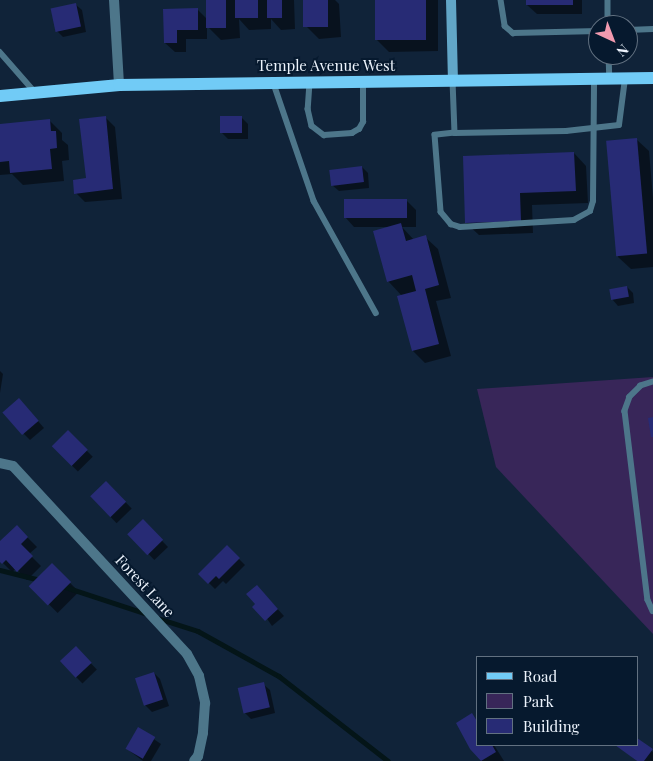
<!DOCTYPE html>
<style>
body{margin:0}
#map{position:relative;width:653px;height:761px;overflow:hidden;background:#102339;font-family:"Playfair Display",serif}
div>[style]{position:absolute}
[style*='--x']{left:calc(var(--x)*1px);top:calc(var(--y)*1px);width:calc(var(--w)*1px);rotate:calc(var(--a)*1deg)}
.green>*{inset:0;background:#382659}
.shadow>*{inset:0;background:#0007;transform-origin:0 0}
.stream>*{height:4.5px;margin:-2.25px;padding:0 2.25px;transform-origin:2.25px;border-radius:2.25px;background:#041518}
.building>*{inset:0;background:#272b75;transform-origin:0 0}
.lane>*{height:5.5px;margin:-2.75px;padding:0 2.75px;transform-origin:2.75px;border-radius:2.75px;background:#4d768a}
.street>*{height:10px;margin:-5px;padding:0 5px;transform-origin:5px;border-radius:5px;background:#4d768a}
.secondary>*{height:10px;margin:-5px;padding:0 5px;transform-origin:5px;border-radius:5px;background:#62a6c7}
.primary>*{height:12px;margin:-6px;padding:0 6px;transform-origin:6px;border-radius:6px;background:#71cbf6}
span{translate:-50% -50%;white-space:nowrap;text-align:center;line-height:1.15;-webkit-text-stroke:4px #06192e;paint-order:stroke}
.street-label{font-size:15px;color:#edf4fd}
.legend{position:absolute;left:476px;top:656px;width:162px;height:90px;box-sizing:border-box;background:#06192e;border:1px solid #627181;margin:0;padding:6px 9px;list-style:none;font-size:15px;color:#edf4fd}
.legend li{display:flex;align-items:center;gap:10px;height:25px}
.legend b{width:25px;border:1px solid #627181}
.north{position:absolute;left:588px;top:15px;width:50px;height:50px;box-sizing:border-box;background:#06192e;border:1px solid #627181;border-radius:50%;rotate:137deg;font-size:14px;font-weight:700;line-height:20px;text-align:center;color:#edf4fd}
.north::after{content:'';display:block;margin:auto;width:18px;height:22px;background:#f29aaf;clip-path:polygon(50% 0,100% 100%,50% 72%,0 100%)}
</style>
<div id="map">
<div class="green">
<i style="clip-path:polygon(653px 377px,653px 634px,496px 467px,477px 389px)"></i>
</div>
<div class="shadow">
<i style="clip-path:polygon(207px 0,294px 0,295px 29px,281px 30px,271px 19px,271px 29px,249px 30px,239px 19px,240px 38px,221px 40px,207px 26px,207px 39px,186px 39px,186px 52px,175px 52px,165px 43px,165px 10px,198px 10px,208px 20px)"></i>
<i style="clip-path:polygon(305px 0,335px 0,339px 4px,341px 37px,319px 39px,306px 26px)"></i>
<i style="clip-path:polygon(376px 0,438px 0,438px 51px,389px 52px,377px 40px)"></i>
<i style="clip-path:polygon(527px 0,582px 0,582px 14px,537px 14px,527px 5px)"></i>
<i style="clip-path:polygon(75px 4px,82px 10px,86px 32px,63px 37px,57px 31px)"></i>
<i style="clip-path:polygon(105px 117px,115px 127px,122px 199px,85px 202px,76px 193px,87px 180px)"></i>
<i style="clip-path:polygon(242px 118px,248px 124px,248px 139px,228px 139px,222px 133px)"></i>
<i style="clip-path:polygon(49px 120px,62px 133px,62px 140px,68px 145px,69px 160px,62px 161px,64px 181px,23px 185px,12px 174px,0 175px,0 125px)"></i>
<i style="clip-path:polygon(636px 139px,649px 151px,653px 198px,653px 267px,631px 269px,618px 257px)"></i>
<i style="clip-path:polygon(574px 153px,586px 166px,588px 203px,532px 205px,533px 233px,479px 235px,466px 223px)"></i>
<i style="clip-path:polygon(362px 167px,368px 173px,369px 188px,339px 191px,332px 185px)"></i>
<i style="clip-path:polygon(406px 200px,416px 210px,416px 227px,402px 227px,414px 240px,425px 237px,438px 249px,451px 298px,436px 301px,451px 356px,425px 363px,413px 351px,402px 296px,388px 281px,389px 227px,354px 227px,345px 217px)"></i>
<i style="clip-path:polygon(627px 287px,633px 293px,634px 303px,618px 306px,612px 299px)"></i>
<i style="clip-path:polygon(0 371px,3px 374px,0 393px)"></i>
<i style="clip-path:polygon(25px 406px,44px 428px,30px 440px,24px 434px)"></i>
<i style="left:68px;top:432px;width:35px;height:21px;rotate:45deg"></i>
<i style="left:106px;top:482px;width:37px;height:21px;rotate:46deg"></i>
<i style="left:143px;top:521px;width:36px;height:19px;rotate:46deg"></i>
<i style="clip-path:polygon(17px 527px,37px 547px,29px 554px,41px 566px,27px 580px,16px 569px,12px 572px,0 560px,0 543px)"></i>
<i style="clip-path:polygon(227px 547px,245px 565px,226px 584px,223px 581px,215px 589px,200px 574px)"></i>
<i style="left:52px;top:565px;width:38px;height:30px;rotate:45deg"></i>
<i style="clip-path:polygon(263px 593px,284px 616px,272px 626px,257px 604px)"></i>
<i style="left:76px;top:648px;width:30px;height:20px;rotate:46deg"></i>
<i style="clip-path:polygon(154px 673px,160px 679px,169px 706px,152px 712px,145px 705px)"></i>
<i style="clip-path:polygon(263px 684px,270px 690px,275px 713px,251px 719px,245px 713px,239px 690px)"></i>
<i style="clip-path:polygon(471px 715px,477px 720px,477px 745px,494px 745px,504px 761px,481px 761px,457px 723px)"></i>
<i style="clip-path:polygon(139px 729px,161px 744px,151px 761px,143px 761px,127px 749px)"></i>
<i style="clip-path:polygon(637px 739px,653px 752px,653px 761px,637px 761px,617px 745px,637px 745px)"></i>
</div>
<div class="stream">
<i style="--x:0;--y:570;--w:41;--a:14"></i>
<i style="--x:62;--y:586;--w:89;--a:18.2"></i>
<i style="--x:157;--y:618;--w:43;--a:17.6"></i>
<i style="--x:198;--y:631;--w:93;--a:29.1"></i>
<i style="--x:279;--y:676;--w:138;--a:37.9"></i>
</div>
<div class="building">
<i style="left:206px;top:0;width:20px;height:28px"></i>
<i style="left:235px;top:0;width:23px;height:18px"></i>
<i style="left:267px;top:0;width:15px;height:18px"></i>
<i style="left:303px;top:0;width:25px;height:27px"></i>
<i style="left:375px;top:0;width:51px;height:40px"></i>
<i style="left:526px;top:0;width:47px;height:5px"></i>
<i style="left:76px;top:3px;width:24px;height:26px;rotate:78deg"></i>
<i style="clip-path:polygon(198px 8px,198px 30px,177px 30px,177px 43px,164px 43px,163px 9px)"></i>
<i style="clip-path:polygon(106px 116px,113px 189px,74px 194px,73px 180px,86px 178px,79px 119px)"></i>
<i style="left:242px;top:116px;width:17px;height:22px;rotate:90deg"></i>
<i style="clip-path:polygon(50px 119px,51px 131px,56px 131px,57px 148px,50px 149px,52px 169px,10px 173px,9px 161px,0 162px,0 124px)"></i>
<i style="left:637px;top:138px;width:116px;height:31px;rotate:85deg"></i>
<i style="clip-path:polygon(574px 152px,576px 191px,520px 193px,521px 221px,465px 223px,463px 156px)"></i>
<i style="left:362px;top:166px;width:16px;height:33px;rotate:83deg"></i>
<i style="left:344px;top:199px;width:63px;height:19px"></i>
<i style="clip-path:polygon(401px 223px,406px 241px,426px 235px,439px 285px,425px 289px,439px 344px,412px 351px,397px 296px,416px 291px,412px 275px,387px 282px,373px 231px)"></i>
<i style="left:627px;top:286px;width:11px;height:18px;rotate:80deg"></i>
<i style="left:19px;top:398px;width:30px;height:22px;rotate:49deg"></i>
<i style="clip-path:polygon(653px 417px,653px 437px,651px 437px,648px 418px)"></i>
<i style="left:68px;top:430px;width:28px;height:23px;rotate:45deg"></i>
<i style="left:106px;top:481px;width:29px;height:22px;rotate:46deg"></i>
<i style="left:143px;top:519px;width:29px;height:22px;rotate:46deg"></i>
<i style="clip-path:polygon(17px 525px,28px 537px,21px 544px,33px 556px,17px 572px,6px 560px,2px 564px,0 562px,0 541px)"></i>
<i style="clip-path:polygon(227px 545px,240px 558px,219px 579px,216px 576px,208px 584px,198px 574px)"></i>
<i style="left:52px;top:563px;width:27px;height:33px;rotate:45deg"></i>
<i style="clip-path:polygon(257px 585px,278px 609px,265px 621px,252px 607px,255px 604px,246px 594px)"></i>
<i style="left:76px;top:646px;width:23px;height:22px;rotate:47deg"></i>
<i style="left:154px;top:672px;width:29px;height:20px;rotate:72deg"></i>
<i style="left:264px;top:682px;width:26px;height:27px;rotate:77deg"></i>
<i style="clip-path:polygon(472px 713px,477px 721px,477px 745px,492px 745px,496px 752px,481px 761px,470px 749px,456px 723px)"></i>
<i style="left:138px;top:727px;width:20px;height:25px;rotate:30deg"></i>
<i style="clip-path:polygon(637px 738px,653px 749px,644px 761px,637px 761px,615px 745px,637px 745px)"></i>
</div>
<div class="lane">
<i style="--x:501;--y:0;--w:26;--a:81"></i>
<i style="--x:505;--y:26;--w:11;--a:41"></i>
<i style="--x:513;--y:33;--w:85;--a:-1.3"></i>
<i style="--x:608;--y:0;--w:25;--a:90"></i>
<i style="--x:628;--y:30;--w:25;--a:-2"></i>
<i style="--x:0;--y:52;--w:53;--a:48.8"></i>
<i style="--x:609;--y:55;--w:24;--a:88"></i>
<i style="--x:453;--y:81;--w:52;--a:87.8"></i>
<i style="--x:455;--y:133;--w:20;--a:174"></i>
<i style="--x:435;--y:135;--w:77;--a:85.5"></i>
<i style="--x:441;--y:212;--w:16;--a:50"></i>
<i style="--x:451;--y:224;--w:9;--a:18"></i>
<i style="--x:460;--y:227;--w:114;--a:-3.5"></i>
<i style="--x:574;--y:220;--w:18;--a:-29"></i>
<i style="--x:590;--y:211;--w:10;--a:-73"></i>
<i style="--x:593;--y:201;--w:122;--a:-89.5"></i>
<i style="--x:310;--y:83;--w:26;--a:94"></i>
<i style="--x:308;--y:109;--w:17;--a:77"></i>
<i style="--x:312;--y:126;--w:15;--a:37"></i>
<i style="--x:324;--y:135;--w:28;--a:-4"></i>
<i style="--x:352;--y:133;--w:8;--a:-30"></i>
<i style="--x:359;--y:129;--w:8;--a:-60"></i>
<i style="--x:363;--y:122;--w:40;--a:-90"></i>
<i style="--x:274;--y:84;--w:124;--a:71.1"></i>
<i style="--x:314;--y:201;--w:128;--a:61"></i>
<i style="--x:455;--y:133;--w:111;--a:-1"></i>
<i style="--x:566;--y:131;--w:53;--a:-6.5"></i>
<i style="--x:619;--y:125;--w:46;--a:-82.6"></i>
<i style="--x:653;--y:382;--w:13;--a:162"></i>
<i style="--x:641;--y:386;--w:16;--a:135"></i>
<i style="--x:630;--y:397;--w:15;--a:110"></i>
<i style="--x:625;--y:411;--w:190;--a:83.1"></i>
<i style="--x:648;--y:600;--w:12;--a:66"></i>
</div>
<div class="street">
<i style="--x:114;--y:0;--w:85;--a:86.6"></i>
<i style="--x:0;--y:463;--w:13;--a:13"></i>
<i style="--x:13;--y:466;--w:256;--a:47.2"></i>
<i style="--x:187;--y:654;--w:25;--a:61"></i>
<i style="--x:199;--y:676;--w:28;--a:77"></i>
<i style="--x:205;--y:703;--w:30;--a:94"></i>
<i style="--x:203;--y:733;--w:24;--a:102"></i>
<i style="--x:198;--y:756;--w:6;--a:129"></i>
</div>
<div class="secondary">
<i style="--x:451;--y:0;--w:81;--a:88.6"></i>
</div>
<div class="primary">
<i style="--x:0;--y:96;--w:120;--a:-5.3"></i>
<i style="--x:119;--y:85;--w:534;--a:-0.75"></i>
</div>
<div class="street-label">
<span style="left:326px;top:66px">Temple Avenue West</span>
<span style="left:145px;top:586px;rotate:47deg">Forest Lane</span>
</div>
<ul class="legend">
<li><b style="height:6px;background:#71cbf6"></b>Road</li>
<li><b style="height:14px;background:#382659"></b>Park</li>
<li><b style="height:14px;background:#272b75"></b>Building</li>
</ul>
<div class="north">N</div>
</div>
